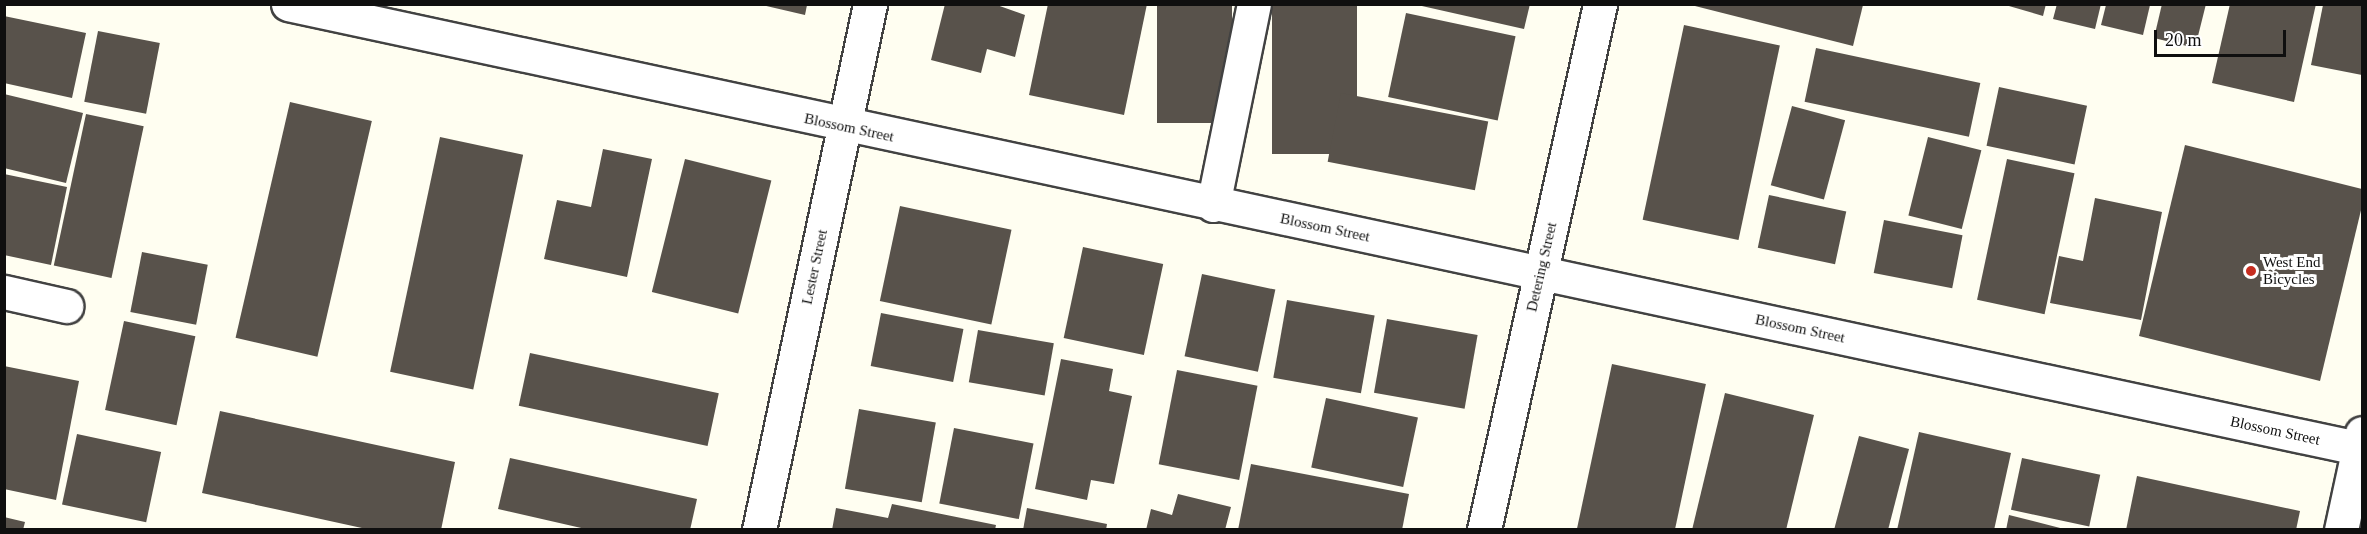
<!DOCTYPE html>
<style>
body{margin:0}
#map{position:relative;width:2367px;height:534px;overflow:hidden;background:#fffef1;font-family:"Times New Roman",serif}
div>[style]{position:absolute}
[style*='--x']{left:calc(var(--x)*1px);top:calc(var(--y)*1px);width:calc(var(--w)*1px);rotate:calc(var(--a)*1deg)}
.building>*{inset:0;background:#58524b;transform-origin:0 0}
.roads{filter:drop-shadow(2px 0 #424242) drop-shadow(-2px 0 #424242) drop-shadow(0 2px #424242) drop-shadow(0 -2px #424242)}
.minor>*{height:33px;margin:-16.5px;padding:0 16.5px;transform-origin:16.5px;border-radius:16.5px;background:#fff}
.dots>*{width:16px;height:16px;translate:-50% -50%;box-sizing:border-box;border:3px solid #fff;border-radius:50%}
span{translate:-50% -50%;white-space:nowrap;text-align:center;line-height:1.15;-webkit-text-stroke:6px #fff;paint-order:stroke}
.street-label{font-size:15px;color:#0f0f0f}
.poi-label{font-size:15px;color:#0f0f0f}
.left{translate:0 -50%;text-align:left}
.frame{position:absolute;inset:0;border:6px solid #0f0f0f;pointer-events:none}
.scale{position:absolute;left:2154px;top:30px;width:132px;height:27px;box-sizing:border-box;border:3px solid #0f0f0f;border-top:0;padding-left:8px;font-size:18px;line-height:21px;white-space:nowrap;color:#0f0f0f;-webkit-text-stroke:4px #fff;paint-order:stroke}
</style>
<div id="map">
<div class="building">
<i style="clip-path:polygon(945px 4px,994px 4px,1025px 15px,1015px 57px,987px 49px,981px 73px,931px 60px)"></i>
<i style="clip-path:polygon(1048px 4px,1147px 4px,1124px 115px,1029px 95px)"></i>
<i style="left:1157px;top:4px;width:75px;height:119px"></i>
<i style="left:1272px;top:4px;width:85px;height:150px"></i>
<i style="clip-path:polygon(1413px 4px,1530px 4px,1524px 29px)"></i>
<i style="clip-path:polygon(2002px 4px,2046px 4px,2043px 16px)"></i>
<i style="clip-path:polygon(2057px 4px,2101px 4px,2095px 29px,2053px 19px)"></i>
<i style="clip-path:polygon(2162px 4px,2206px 4px,2195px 48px,2154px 38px)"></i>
<i style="clip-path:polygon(2230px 4px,2316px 4px,2294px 102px,2212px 83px)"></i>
<i style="clip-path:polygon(762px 5px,807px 5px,805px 15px)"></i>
<i style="clip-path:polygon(1691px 5px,1863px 5px,1853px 46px)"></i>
<i style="clip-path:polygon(2106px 5px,2150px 5px,2143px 35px,2101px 25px)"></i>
<i style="clip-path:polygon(2323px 5px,2362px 5px,2362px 75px,2311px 65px)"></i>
<i style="left:1406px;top:13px;width:112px;height:86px;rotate:12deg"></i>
<i style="clip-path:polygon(4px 16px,86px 33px,72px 98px,4px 83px)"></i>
<i style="left:1684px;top:25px;width:98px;height:199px;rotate:12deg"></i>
<i style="left:98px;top:31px;width:63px;height:72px;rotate:11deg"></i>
<i style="left:1816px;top:48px;width:168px;height:55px;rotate:12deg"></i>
<i style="left:1999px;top:87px;width:90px;height:60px;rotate:12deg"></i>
<i style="left:1341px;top:93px;width:150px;height:70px;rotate:11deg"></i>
<i style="clip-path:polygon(4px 94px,83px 113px,66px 183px,4px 168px)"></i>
<i style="left:290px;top:102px;width:84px;height:242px;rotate:13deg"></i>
<i style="left:1792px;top:106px;width:55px;height:82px;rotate:15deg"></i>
<i style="left:86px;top:114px;width:59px;height:155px;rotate:12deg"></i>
<i style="left:440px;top:137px;width:85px;height:240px;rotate:12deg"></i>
<i style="left:1928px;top:137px;width:55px;height:81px;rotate:14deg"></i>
<i style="clip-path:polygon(2185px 145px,2362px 189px,2362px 206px,2320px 381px,2139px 336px)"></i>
<i style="clip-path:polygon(603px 149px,652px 159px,627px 277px,544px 259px,557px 200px,591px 207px)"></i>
<i style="left:685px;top:159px;width:89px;height:137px;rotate:14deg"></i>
<i style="left:2007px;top:159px;width:69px;height:144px;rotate:12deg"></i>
<i style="clip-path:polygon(4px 174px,67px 187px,51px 265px,4px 255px)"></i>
<i style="left:1769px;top:195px;width:79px;height:54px;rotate:12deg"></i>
<i style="clip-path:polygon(2095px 198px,2162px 212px,2141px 320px,2050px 303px,2059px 256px,2083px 261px)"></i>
<i style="left:900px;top:206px;width:114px;height:97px;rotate:12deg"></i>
<i style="left:1884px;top:220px;width:80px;height:54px;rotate:11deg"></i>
<i style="left:1083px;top:247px;width:82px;height:93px;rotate:12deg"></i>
<i style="left:142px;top:252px;width:67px;height:61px;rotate:11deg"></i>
<i style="left:1202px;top:274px;width:75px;height:84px;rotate:12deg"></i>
<i style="left:1287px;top:300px;width:89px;height:79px;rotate:10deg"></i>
<i style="left:881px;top:313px;width:84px;height:54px;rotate:11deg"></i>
<i style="left:1387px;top:319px;width:92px;height:75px;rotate:10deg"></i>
<i style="left:124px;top:321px;width:73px;height:91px;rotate:12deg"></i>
<i style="left:978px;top:330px;width:77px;height:53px;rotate:10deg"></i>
<i style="left:530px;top:353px;width:193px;height:54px;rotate:12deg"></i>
<i style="clip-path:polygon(1061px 359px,1113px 369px,1109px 391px,1132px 396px,1114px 484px,1091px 480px,1087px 500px,1035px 489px)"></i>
<i style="left:1612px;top:364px;width:96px;height:170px;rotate:12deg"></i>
<i style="clip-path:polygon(4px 366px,79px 381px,56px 500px,4px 489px)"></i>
<i style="left:1177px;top:370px;width:82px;height:96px;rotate:11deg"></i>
<i style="clip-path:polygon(1725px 393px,1814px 415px,1786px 530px,1692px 530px)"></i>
<i style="left:1326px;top:398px;width:94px;height:71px;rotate:12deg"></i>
<i style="left:859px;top:409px;width:78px;height:81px;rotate:10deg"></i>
<i style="clip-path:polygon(220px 411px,455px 462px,441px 530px,371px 530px,202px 493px)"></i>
<i style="left:954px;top:428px;width:81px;height:77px;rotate:11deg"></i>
<i style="clip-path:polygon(1919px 432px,2011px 453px,1994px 530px,1897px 530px)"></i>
<i style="left:77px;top:434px;width:86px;height:72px;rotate:12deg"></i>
<i style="clip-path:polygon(1859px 436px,1909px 449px,1888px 530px,1834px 530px)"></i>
<i style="clip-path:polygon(510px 458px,697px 499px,690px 530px,590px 530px,498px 509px)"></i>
<i style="left:2022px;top:458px;width:80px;height:53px;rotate:12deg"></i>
<i style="clip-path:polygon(1251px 464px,1409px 494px,1402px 530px,1238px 530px)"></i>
<i style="clip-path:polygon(2137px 476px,2300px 511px,2296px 530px,2126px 530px)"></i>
<i style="clip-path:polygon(1178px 494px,1231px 507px,1225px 530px,1146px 530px,1151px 509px,1172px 515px)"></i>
<i style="clip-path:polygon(892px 504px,996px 525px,995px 530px,832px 530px,836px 508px,888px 518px)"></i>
<i style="clip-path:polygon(1027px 508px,1107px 524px,1106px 530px,1023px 530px)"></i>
<i style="clip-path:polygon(2009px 515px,2064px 529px,2064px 530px,2006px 530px)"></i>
<i style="clip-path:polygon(4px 517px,25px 522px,23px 530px,4px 530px)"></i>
</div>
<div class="roads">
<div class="minor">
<i style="--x:288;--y:4;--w:2121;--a:12.11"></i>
<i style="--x:1213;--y:205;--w:205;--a:-78.5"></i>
<i style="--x:4;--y:292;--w:64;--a:12.7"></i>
<i style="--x:759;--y:530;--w:538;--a:-78.08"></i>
<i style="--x:1484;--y:530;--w:539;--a:-77.56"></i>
<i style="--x:2341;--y:530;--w:99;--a:-77.8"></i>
</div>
</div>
<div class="dots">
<i style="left:2251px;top:271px;background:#c62d20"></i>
</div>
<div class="street-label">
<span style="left:849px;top:128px;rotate:12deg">Blossom Street</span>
<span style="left:1325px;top:228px;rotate:12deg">Blossom Street</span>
<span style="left:815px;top:267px;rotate:-78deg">Lester Street</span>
<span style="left:1542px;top:267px;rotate:-77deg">Detering Street</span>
<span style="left:1800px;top:329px;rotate:12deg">Blossom Street</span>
<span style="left:2275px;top:431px;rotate:12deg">Blossom Street</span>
</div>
<div class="poi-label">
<span class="left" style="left:2263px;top:271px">West End<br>Bicycles</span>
</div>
<div class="frame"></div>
<div class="scale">20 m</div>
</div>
